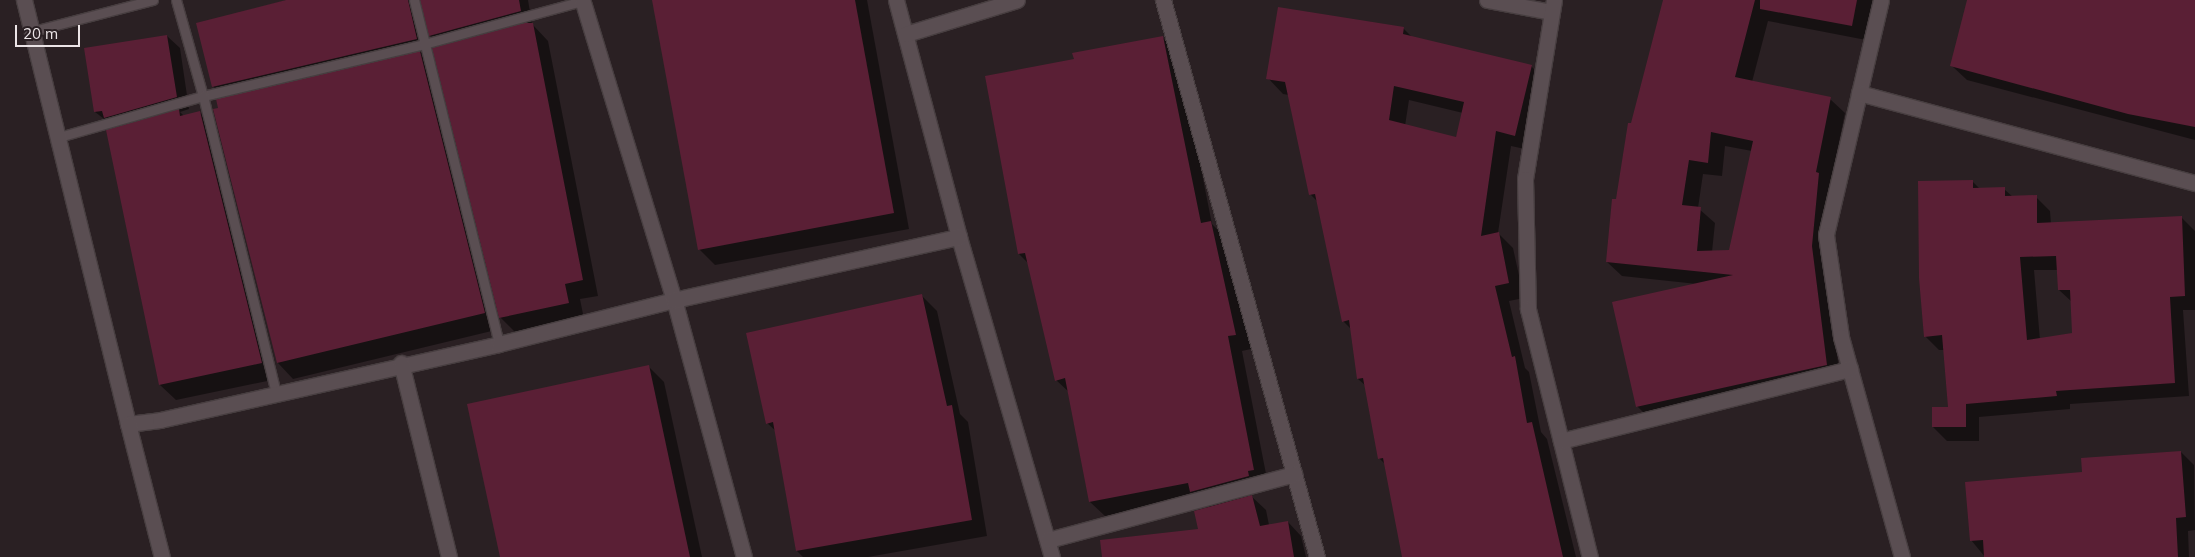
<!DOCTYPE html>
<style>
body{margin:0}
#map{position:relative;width:2195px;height:557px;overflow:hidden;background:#2a2023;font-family:Mulish,sans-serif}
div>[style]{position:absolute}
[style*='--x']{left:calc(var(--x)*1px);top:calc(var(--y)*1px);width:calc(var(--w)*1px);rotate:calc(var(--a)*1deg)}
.shadow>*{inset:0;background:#0007}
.building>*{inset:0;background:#5a1f35}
.roads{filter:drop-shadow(1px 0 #473e40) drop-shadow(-1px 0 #473e40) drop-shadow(0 1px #473e40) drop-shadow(0 -1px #473e40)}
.lane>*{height:9px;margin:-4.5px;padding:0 4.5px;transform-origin:4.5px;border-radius:4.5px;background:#5a4e52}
.street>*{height:15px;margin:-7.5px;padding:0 7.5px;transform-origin:7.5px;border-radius:7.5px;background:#5a4e52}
span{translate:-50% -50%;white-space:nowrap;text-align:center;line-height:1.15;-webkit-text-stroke:4.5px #2a2023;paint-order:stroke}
.scale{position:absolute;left:15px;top:25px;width:65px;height:22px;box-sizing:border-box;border:2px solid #ebe4e6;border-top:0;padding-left:6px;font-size:15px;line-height:18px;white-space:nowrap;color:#ebe4e6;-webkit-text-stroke:4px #2a2023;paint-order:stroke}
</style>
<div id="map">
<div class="shadow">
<i style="clip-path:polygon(287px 0,528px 0,532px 24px,548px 41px,598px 296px,580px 299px,584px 319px,516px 333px,500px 317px,442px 47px,430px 35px,424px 8px,420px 14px,429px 52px,421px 54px,436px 68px,500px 329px,293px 379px,278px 363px,214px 110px,219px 109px,225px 98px,214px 87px,198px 24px)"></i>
<i style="clip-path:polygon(654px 0,867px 0,909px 229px,715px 265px,699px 249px)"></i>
<i style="clip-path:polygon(evenodd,1668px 0,1873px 0,1866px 40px,1768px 21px,1752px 82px,1830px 99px,1845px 113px,1830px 186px,1826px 261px,1840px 379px,1651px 420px,1637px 406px,1697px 284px,1622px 276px,1607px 262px,1632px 125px,1668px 0,1725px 146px,1752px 151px,1730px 251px,1712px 252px,1715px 223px,1698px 208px,1703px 174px,1722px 176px,1725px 146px)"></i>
<i style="clip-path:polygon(1968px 0,2195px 0,2195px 140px,1967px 80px,1952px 66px)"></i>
<i style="clip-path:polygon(evenodd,1403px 28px,1413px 38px,1531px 66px,1546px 81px,1529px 150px,1511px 146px,1498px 233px,1513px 248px,1524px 298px,1509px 301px,1525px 368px,1529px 372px,1541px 432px,1547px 439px,1576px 557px,1403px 557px,1385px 464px,1379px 458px,1366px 386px,1358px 379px,1351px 329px,1343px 321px,1318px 202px,1311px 195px,1289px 95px,1283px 94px,1268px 78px,1403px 28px,1409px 100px,1463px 113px,1456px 138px,1405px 126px,1409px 100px)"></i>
<i style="clip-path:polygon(167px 36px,180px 48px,189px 109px,180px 112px,184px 116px,200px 113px,216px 129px,277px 379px,176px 400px,160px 385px,116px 128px,95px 112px)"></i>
<i style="clip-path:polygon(1163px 38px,1178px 53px,1212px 224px,1225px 237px,1251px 349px,1242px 351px,1268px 484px,1262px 485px,1263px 491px,1250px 495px,1266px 510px,1269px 525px,1288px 522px,1301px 536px,1306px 557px,1104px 557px,1199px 530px,1208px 508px,1198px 498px,1105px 516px,1090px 502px,1070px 393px,1056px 380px,1029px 264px,1019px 254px,1075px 60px)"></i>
<i style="clip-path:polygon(evenodd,1972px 181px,1980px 189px,2004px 189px,2013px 197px,2036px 197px,2050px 211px,2051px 224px,2182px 218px,2195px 231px,2195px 310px,2183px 310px,2189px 396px,2070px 404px,2070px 409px,1979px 417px,1979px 441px,1947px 441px,1933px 427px,1949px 409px,1944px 350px,1939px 350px,1925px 336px,1972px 181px,2034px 270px,2058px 270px,2059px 290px,2072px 302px,2074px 335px,2040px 340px,2034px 270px)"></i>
<i style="clip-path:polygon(921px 295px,937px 311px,960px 414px,968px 422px,987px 536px,868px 557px,803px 557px,797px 551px,777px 432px,767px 423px)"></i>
<i style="clip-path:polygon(648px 366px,664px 382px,702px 557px,501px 557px)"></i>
<i style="clip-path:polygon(2181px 452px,2194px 465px,2195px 530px,2188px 531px,2189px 557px,1985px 557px,1971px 540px,2083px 473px)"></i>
</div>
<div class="building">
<i style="clip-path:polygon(286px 0,408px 0,417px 39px,212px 87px,196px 23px)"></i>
<i style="clip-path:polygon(420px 0,519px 0,521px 11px,429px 36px)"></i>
<i style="clip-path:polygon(652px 0,855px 0,894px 213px,698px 250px)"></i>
<i style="clip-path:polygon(evenodd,1663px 0,1755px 0,1735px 77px,1831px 97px,1816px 172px,1819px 173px,1812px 246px,1827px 365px,1636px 407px,1612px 302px,1733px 275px,1606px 262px,1612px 199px,1616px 199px,1628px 123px,1631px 123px,1663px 0,1711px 132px,1753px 141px,1729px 250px,1697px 251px,1701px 207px,1682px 205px,1689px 160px,1708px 163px,1711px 132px)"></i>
<i style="clip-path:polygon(1760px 0,1857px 0,1852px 26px,1760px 9px)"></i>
<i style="clip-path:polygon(1967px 0,2195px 0,2195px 127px,2128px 114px,1950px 66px)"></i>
<i style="clip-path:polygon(evenodd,1278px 7px,1404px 27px,1403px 34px,1532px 65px,1515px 136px,1496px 131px,1481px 236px,1499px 232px,1509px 283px,1495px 286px,1512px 357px,1515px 356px,1527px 423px,1532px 422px,1563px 557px,1402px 557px,1383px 458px,1378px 459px,1363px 378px,1357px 379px,1349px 320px,1342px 322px,1315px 194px,1309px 195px,1285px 82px,1266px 79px,1278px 7px,1394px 86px,1464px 102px,1456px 137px,1389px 120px,1394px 86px)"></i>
<i style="clip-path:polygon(524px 23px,533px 23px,583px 280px,565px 284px,569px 303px,499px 318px,432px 48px)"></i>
<i style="clip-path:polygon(167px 35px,177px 97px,104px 118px,102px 111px,94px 112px,84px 48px)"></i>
<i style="clip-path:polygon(1163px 36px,1201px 223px,1211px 221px,1236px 335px,1228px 336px,1254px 470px,1248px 471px,1249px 476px,1190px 492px,1188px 483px,1089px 502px,1065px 378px,1055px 381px,1025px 253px,1018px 254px,985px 76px,1074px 59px,1072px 53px)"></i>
<i style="clip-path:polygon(420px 51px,485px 313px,277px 363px,213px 109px,218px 108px,216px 99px)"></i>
<i style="clip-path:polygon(179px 109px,180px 116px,200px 111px,262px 363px,159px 385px,106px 130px)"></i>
<i style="clip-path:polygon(evenodd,1973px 180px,1973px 188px,2005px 187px,2005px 196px,2037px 195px,2037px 223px,2182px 216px,2185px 296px,2170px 297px,2175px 383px,2056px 391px,2057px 396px,1966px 404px,1966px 427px,1932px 427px,1932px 407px,1948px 407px,1942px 335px,1924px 337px,1919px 278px,1918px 181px,1973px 180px,2056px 256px,2058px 290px,2070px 290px,2072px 333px,2027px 340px,2020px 257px,2056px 256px)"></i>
<i style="clip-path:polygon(922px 294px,947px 406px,952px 405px,972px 520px,796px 551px,773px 422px,766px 424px,746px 333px)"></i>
<i style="clip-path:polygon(649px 365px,690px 557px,500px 557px,467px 404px)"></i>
<i style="clip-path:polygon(2181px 451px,2186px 517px,2176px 518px,2178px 557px,1984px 557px,1983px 540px,1970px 541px,1965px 482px,2082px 472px,2081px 458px)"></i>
<i style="clip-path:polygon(1252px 495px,1260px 526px,1288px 521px,1294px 557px,1102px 557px,1100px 540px,1198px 529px,1194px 511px)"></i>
</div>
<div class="roads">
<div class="lane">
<i style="--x:176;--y:0;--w:100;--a:74.3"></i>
<i style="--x:203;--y:96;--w:227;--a:-13.2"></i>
<i style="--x:424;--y:44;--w:164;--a:-15.2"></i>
<i style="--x:414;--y:0;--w:354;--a:76.1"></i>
<i style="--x:33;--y:31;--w:124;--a:-14.5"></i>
<i style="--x:59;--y:137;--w:150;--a:-15.9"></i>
<i style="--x:203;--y:96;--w:306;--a:76.2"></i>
</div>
<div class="street">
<i style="--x:24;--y:0;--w:437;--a:76.2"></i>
<i style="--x:128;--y:424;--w:32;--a:-7"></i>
<i style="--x:160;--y:420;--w:347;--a:-12.6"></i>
<i style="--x:499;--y:344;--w:180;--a:-14.1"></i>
<i style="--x:674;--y:300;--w:314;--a:-107"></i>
<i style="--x:896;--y:0;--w:245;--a:75.1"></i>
<i style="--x:959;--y:237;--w:333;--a:73.8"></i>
<i style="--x:1163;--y:0;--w:578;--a:74.54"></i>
<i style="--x:1487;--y:0;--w:65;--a:10.6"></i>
<i style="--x:1554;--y:0;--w:181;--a:99.2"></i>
<i style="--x:1525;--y:179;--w:130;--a:88.7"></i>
<i style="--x:1528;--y:309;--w:256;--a:76"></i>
<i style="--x:1881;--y:0;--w:241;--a:103.2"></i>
<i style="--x:1826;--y:235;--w:103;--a:81.6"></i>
<i style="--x:1841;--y:337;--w:228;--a:74.5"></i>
<i style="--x:906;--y:34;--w:116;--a:-17"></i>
<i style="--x:1859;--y:93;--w:348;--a:15"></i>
<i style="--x:401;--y:363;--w:200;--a:76.1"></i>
<i style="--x:128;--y:424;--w:137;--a:75.7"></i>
<i style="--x:1561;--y:441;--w:298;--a:-14"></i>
<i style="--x:1048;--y:540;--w:255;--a:-15"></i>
<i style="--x:744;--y:557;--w:266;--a:-105.2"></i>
<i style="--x:674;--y:300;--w:292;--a:-12.5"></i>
</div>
</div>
<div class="scale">20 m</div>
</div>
